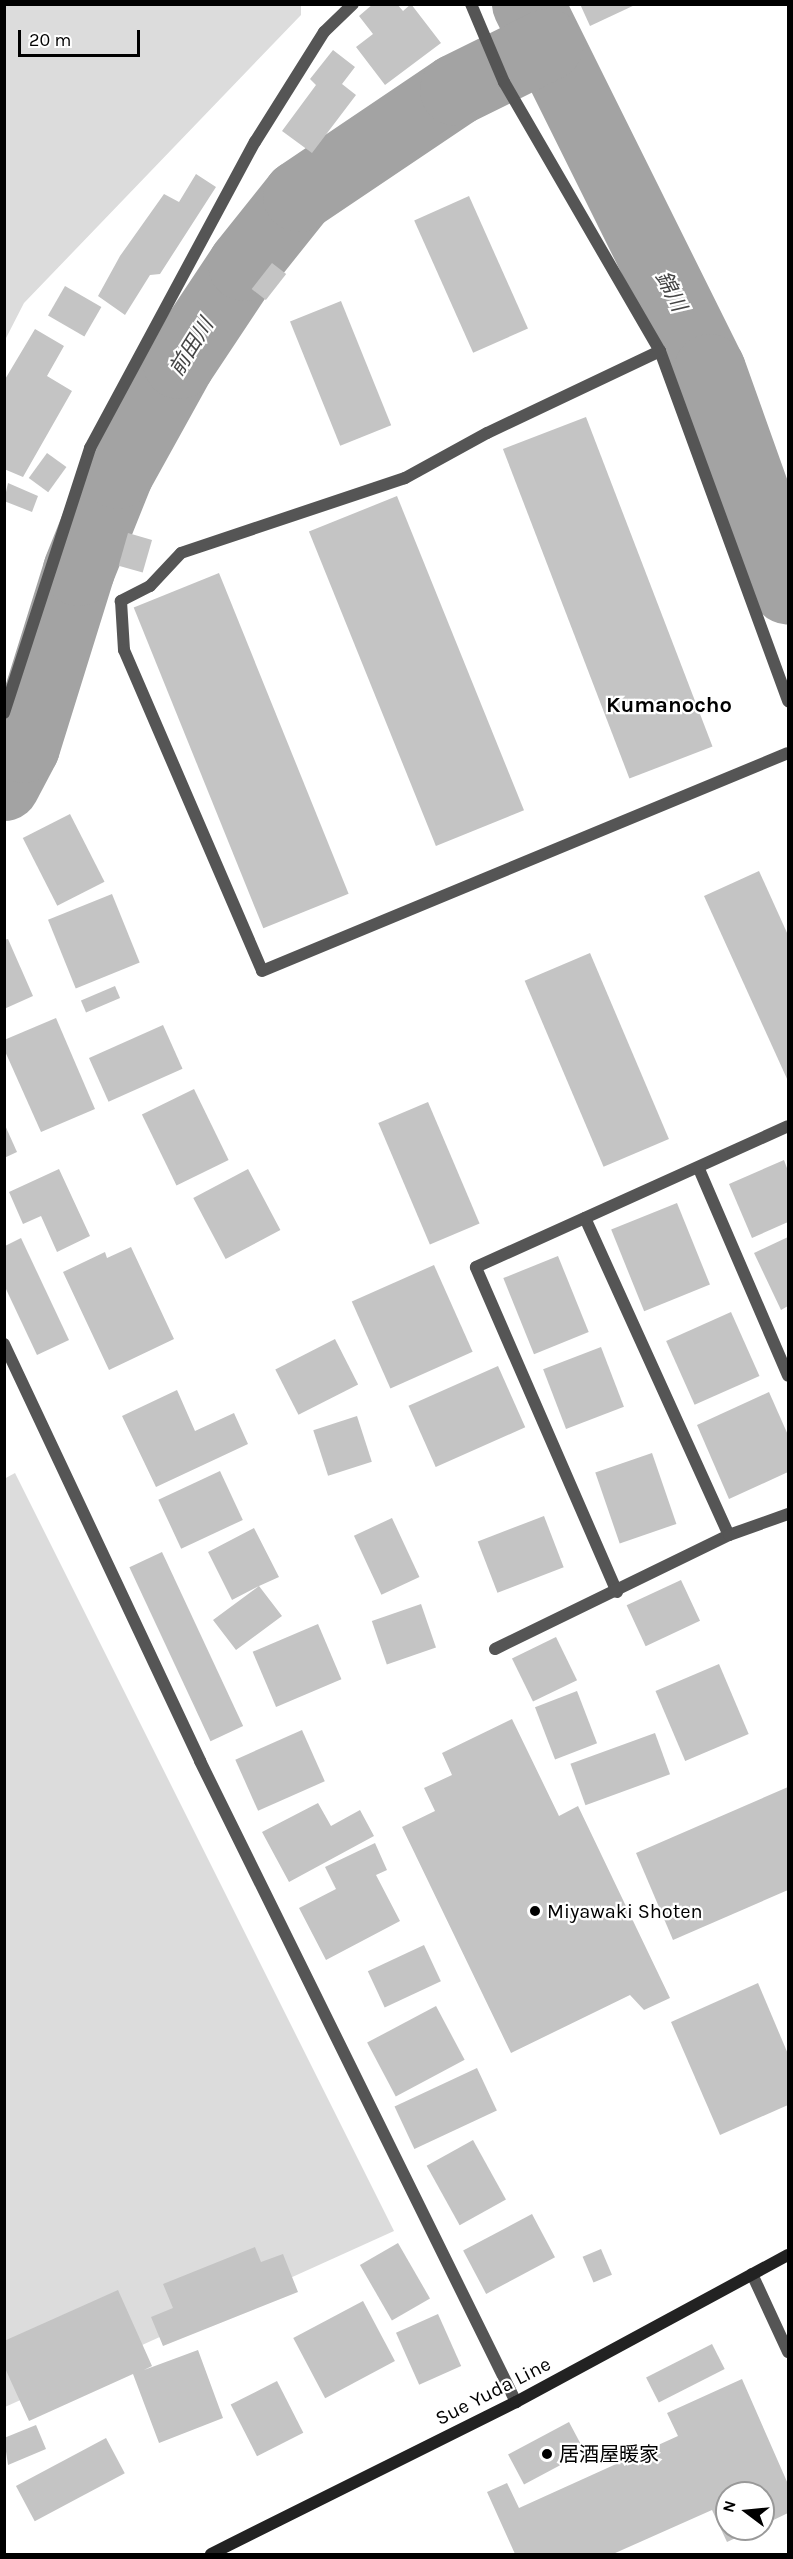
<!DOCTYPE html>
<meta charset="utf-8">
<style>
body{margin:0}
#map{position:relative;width:793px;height:2559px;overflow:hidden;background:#fff;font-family:Karla,"Noto Sans JP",sans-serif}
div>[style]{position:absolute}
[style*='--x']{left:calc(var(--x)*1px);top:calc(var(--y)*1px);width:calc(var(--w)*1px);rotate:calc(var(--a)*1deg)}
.green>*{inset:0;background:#dcdcdc}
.river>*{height:72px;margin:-36px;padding:0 36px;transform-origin:36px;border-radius:36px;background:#a3a3a3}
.building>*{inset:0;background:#c4c4c4;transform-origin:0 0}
.street>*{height:12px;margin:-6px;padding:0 6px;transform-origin:6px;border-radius:6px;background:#555}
.secondary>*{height:12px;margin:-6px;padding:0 6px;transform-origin:6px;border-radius:6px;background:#222}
.dots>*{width:16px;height:16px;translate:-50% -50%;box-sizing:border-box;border:3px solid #fff;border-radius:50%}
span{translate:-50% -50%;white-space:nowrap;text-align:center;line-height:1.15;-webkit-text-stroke:4.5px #fff;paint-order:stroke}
.poi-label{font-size:20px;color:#000}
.left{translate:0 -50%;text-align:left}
.street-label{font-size:20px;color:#000}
.water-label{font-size:21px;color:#444;font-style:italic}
.quarter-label{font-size:22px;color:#000;font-weight:700}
.frame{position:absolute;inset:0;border:6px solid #000;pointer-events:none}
.north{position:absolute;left:715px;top:2481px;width:60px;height:60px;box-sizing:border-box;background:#fff;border:2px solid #999;border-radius:50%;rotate:286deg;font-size:16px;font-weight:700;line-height:24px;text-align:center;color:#000}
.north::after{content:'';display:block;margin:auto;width:21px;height:27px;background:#000;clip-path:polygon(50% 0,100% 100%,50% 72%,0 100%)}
.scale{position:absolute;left:18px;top:30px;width:122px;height:27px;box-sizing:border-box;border:3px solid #000;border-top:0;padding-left:8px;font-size:18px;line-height:21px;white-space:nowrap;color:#000;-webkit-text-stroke:4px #fff;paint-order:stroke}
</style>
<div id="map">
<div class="green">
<i style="clip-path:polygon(5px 4px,301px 4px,301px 15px,24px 303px,5px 340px)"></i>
<i style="clip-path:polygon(15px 1473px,394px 2231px,5px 2407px,4px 1479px)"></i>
</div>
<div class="river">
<i style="--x:528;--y:4;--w:409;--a:63.6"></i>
<i style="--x:710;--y:370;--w:232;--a:70.4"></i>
<i style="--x:4;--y:785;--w:43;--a:-62.2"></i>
<i style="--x:24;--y:747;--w:185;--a:-72.7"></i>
<i style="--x:79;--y:570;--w:105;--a:-68.1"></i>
<i style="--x:118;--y:473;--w:126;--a:-61"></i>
<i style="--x:179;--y:363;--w:118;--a:-56.4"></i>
<i style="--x:244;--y:265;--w:88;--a:-51.4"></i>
<i style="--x:299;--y:196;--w:189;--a:-34"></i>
<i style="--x:456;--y:90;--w:102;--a:-26.3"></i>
</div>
<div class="building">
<i style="clip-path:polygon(373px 4px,397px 4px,403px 11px,411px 4px,441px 43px,385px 85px,356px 47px,373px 34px,359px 16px)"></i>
<i style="clip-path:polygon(580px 4px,637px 4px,590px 26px)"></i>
<i style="clip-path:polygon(333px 50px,355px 67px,342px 84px,356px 95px,312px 153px,282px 131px,316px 85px,310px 79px)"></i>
<i style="clip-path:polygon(196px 174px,216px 187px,160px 274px,150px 275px,125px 315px,98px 296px,120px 256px,164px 194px,179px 202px)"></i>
<i style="left:469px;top:196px;width:145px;height:60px;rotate:66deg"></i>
<i style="left:272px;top:263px;width:18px;height:33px;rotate:38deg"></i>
<i style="left:65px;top:286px;width:42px;height:34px;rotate:30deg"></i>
<i style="left:341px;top:301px;width:134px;height:55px;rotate:68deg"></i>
<i style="clip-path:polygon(35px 329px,64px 346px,47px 376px,72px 391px,23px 477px,4px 469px,4px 381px)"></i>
<i style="left:586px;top:417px;width:353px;height:89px;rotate:69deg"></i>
<i style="left:47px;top:453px;width:24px;height:31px;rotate:36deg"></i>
<i style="clip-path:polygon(8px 483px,38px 496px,32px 512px,4px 501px)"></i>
<i style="left:397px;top:496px;width:339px;height:95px;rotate:68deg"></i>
<i style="left:128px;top:533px;width:25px;height:34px;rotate:16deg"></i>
<i style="left:219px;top:573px;width:346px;height:92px;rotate:68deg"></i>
<i style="left:70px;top:814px;width:76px;height:53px;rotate:63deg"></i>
<i style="clip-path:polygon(759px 871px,788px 935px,788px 1081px,704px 896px)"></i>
<i style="left:112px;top:894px;width:74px;height:69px;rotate:68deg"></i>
<i style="clip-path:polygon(8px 939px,33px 996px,4px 1009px,4px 940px)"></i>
<i style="left:590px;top:953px;width:202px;height:71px;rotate:67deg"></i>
<i style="left:115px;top:986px;width:13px;height:37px;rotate:67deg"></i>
<i style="clip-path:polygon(56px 1018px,95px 1109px,41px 1132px,4px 1049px,4px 1040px)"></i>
<i style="left:163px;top:1025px;width:48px;height:81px;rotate:66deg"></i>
<i style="left:194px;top:1089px;width:79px;height:58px;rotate:64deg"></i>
<i style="left:428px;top:1102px;width:132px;height:54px;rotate:67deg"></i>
<i style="clip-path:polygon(4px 1123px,17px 1152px,4px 1158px)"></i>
<i style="clip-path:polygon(784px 1160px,788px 1171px,788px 1222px,752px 1238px,729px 1184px)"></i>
<i style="clip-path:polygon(59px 1169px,90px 1236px,57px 1252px,41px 1216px,23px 1224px,9px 1192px)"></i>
<i style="left:248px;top:1169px;width:69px;height:62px;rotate:62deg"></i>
<i style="left:677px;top:1203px;width:88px;height:71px;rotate:68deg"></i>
<i style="clip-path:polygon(788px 1237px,788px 1306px,781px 1310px,754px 1253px)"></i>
<i style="clip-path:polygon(21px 1238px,69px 1340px,37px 1355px,5px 1287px,5px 1246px)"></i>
<i style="clip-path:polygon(131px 1247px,174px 1339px,109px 1370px,63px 1272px,105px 1252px,107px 1258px)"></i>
<i style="left:558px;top:1256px;width:82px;height:59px;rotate:68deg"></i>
<i style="left:434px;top:1265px;width:95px;height:90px;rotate:66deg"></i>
<i style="left:731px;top:1312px;width:70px;height:71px;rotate:66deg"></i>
<i style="left:335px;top:1339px;width:51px;height:67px;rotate:63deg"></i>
<i style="left:601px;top:1347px;width:64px;height:62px;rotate:69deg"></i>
<i style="left:498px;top:1366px;width:67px;height:98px;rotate:66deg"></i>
<i style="clip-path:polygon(177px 1390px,195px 1431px,234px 1413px,248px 1444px,156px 1487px,122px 1416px)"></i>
<i style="clip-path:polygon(769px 1392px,788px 1435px,788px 1472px,729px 1499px,697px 1425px)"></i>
<i style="left:357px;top:1416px;width:48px;height:46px;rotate:72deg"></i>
<i style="left:652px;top:1453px;width:75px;height:60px;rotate:71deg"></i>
<i style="left:220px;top:1471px;width:54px;height:68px;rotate:65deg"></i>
<i style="left:544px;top:1516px;width:55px;height:71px;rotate:69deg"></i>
<i style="left:392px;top:1518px;width:65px;height:42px;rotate:65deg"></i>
<i style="clip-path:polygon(254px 1528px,279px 1577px,259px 1586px,282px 1616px,236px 1650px,213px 1620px,259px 1586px,232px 1600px,208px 1552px)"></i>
<i style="left:162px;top:1552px;width:192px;height:36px;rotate:65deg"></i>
<i style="left:681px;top:1580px;width:45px;height:60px;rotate:65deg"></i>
<i style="left:421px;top:1604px;width:46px;height:52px;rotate:71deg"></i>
<i style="left:318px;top:1624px;width:60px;height:71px;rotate:67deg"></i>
<i style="left:556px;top:1637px;width:48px;height:49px;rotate:64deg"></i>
<i style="left:719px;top:1664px;width:76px;height:69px;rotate:67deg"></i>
<i style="left:577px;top:1691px;width:56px;height:45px;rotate:69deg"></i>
<i style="clip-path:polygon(512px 1719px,559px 1816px,578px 1806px,670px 1998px,644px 2010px,630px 1995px,511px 2053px,402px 1827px,435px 1811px,424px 1788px,452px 1775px,442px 1753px)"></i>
<i style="left:302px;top:1730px;width:56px;height:73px;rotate:66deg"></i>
<i style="left:655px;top:1733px;width:44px;height:90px;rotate:70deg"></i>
<i style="clip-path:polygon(788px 1787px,788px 1890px,673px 1940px,636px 1853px)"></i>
<i style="clip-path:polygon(318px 1803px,331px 1826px,360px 1810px,374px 1836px,289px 1882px,262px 1832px)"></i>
<i style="clip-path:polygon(375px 1843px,387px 1870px,376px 1875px,400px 1921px,326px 1960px,299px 1908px,336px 1889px,325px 1867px)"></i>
<i style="left:424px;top:1945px;width:40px;height:62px;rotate:65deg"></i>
<i style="clip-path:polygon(758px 1983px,788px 2054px,788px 2105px,720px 2135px,671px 2022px)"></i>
<i style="left:436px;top:2006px;width:61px;height:78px;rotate:62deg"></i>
<i style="left:477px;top:2068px;width:47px;height:91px;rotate:65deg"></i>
<i style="left:473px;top:2140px;width:68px;height:53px;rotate:61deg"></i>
<i style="left:532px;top:2214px;width:49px;height:78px;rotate:62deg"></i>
<i style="left:398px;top:2243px;width:64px;height:44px;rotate:60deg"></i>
<i style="clip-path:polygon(255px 2247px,261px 2262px,283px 2254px,298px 2292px,163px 2346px,151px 2317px,173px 2308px,163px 2284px)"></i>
<i style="left:601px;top:2249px;width:28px;height:20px;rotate:67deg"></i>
<i style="clip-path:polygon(118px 2290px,152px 2366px,144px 2370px,198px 2350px,223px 2418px,159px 2443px,133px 2374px,29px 2421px,4px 2366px,4px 2341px)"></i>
<i style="left:363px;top:2301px;width:68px;height:79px;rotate:62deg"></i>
<i style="left:438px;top:2314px;width:57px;height:46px;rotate:66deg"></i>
<i style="left:712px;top:2344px;width:28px;height:74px;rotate:63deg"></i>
<i style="clip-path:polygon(742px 2379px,788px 2484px,788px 2513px,763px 2525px,763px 2493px,727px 2493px,727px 2529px,755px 2529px,727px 2542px,712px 2510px,613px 2554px,515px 2554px,487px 2492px,507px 2483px,519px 2508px,678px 2436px,667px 2413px)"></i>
<i style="left:277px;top:2381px;width:58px;height:52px;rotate:63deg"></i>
<i style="left:569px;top:2422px;width:34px;height:69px;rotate:62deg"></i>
<i style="clip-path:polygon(36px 2425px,46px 2449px,8px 2465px,4px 2438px)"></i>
<i style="left:106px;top:2438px;width:40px;height:102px;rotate:62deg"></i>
</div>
<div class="street">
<i style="--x:471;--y:4;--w:85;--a:67.1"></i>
<i style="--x:504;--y:82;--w:311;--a:59.9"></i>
<i style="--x:660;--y:351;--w:373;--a:69.9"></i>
<i style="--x:660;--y:351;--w:191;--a:154.6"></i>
<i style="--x:487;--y:433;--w:94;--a:151.2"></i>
<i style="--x:405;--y:478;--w:236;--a:161.5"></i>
<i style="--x:181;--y:553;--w:45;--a:133.2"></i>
<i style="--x:150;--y:586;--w:33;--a:153"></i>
<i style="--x:121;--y:601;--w:49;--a:86.5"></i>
<i style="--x:124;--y:650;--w:349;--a:66.7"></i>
<i style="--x:262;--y:971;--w:569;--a:-22.51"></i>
<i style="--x:4;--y:713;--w:279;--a:-72"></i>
<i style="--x:90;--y:448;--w:348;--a:-61.7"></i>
<i style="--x:255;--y:142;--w:130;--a:-57.9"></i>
<i style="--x:324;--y:32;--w:40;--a:-44"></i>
<i style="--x:699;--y:1169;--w:225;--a:66.7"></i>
<i style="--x:585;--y:1218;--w:348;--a:65.6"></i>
<i style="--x:4;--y:1344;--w:461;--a:64.8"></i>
<i style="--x:200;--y:1761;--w:715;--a:63.76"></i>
<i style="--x:617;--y:1592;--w:354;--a:-113.5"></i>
<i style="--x:476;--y:1267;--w:342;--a:-24.3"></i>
<i style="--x:495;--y:1649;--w:260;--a:-26"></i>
<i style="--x:729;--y:1535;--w:63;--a:-19.6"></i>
<i style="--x:752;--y:2274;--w:86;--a:65.2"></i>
</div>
<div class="secondary">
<i style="--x:211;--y:2554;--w:341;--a:-26.5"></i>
<i style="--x:516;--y:2402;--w:309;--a:-28.4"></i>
</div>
<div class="dots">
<i style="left:535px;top:1911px;background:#000"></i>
<i style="left:547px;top:2454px;background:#000"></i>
</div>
<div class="poi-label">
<span class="left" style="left:547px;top:1911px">Miyawaki Shoten</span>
<span class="left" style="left:559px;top:2454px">居酒屋暖家</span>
</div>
<div class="street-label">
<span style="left:493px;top:2391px;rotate:-27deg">Sue Yuda Line</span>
</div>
<div class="water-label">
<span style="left:671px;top:291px;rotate:63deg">錦川</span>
<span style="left:191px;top:347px;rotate:-58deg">前田川</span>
</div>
<div class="quarter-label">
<span style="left:669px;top:706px">Kumanocho</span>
</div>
<div class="frame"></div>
<div class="north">N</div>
<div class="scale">20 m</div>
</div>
